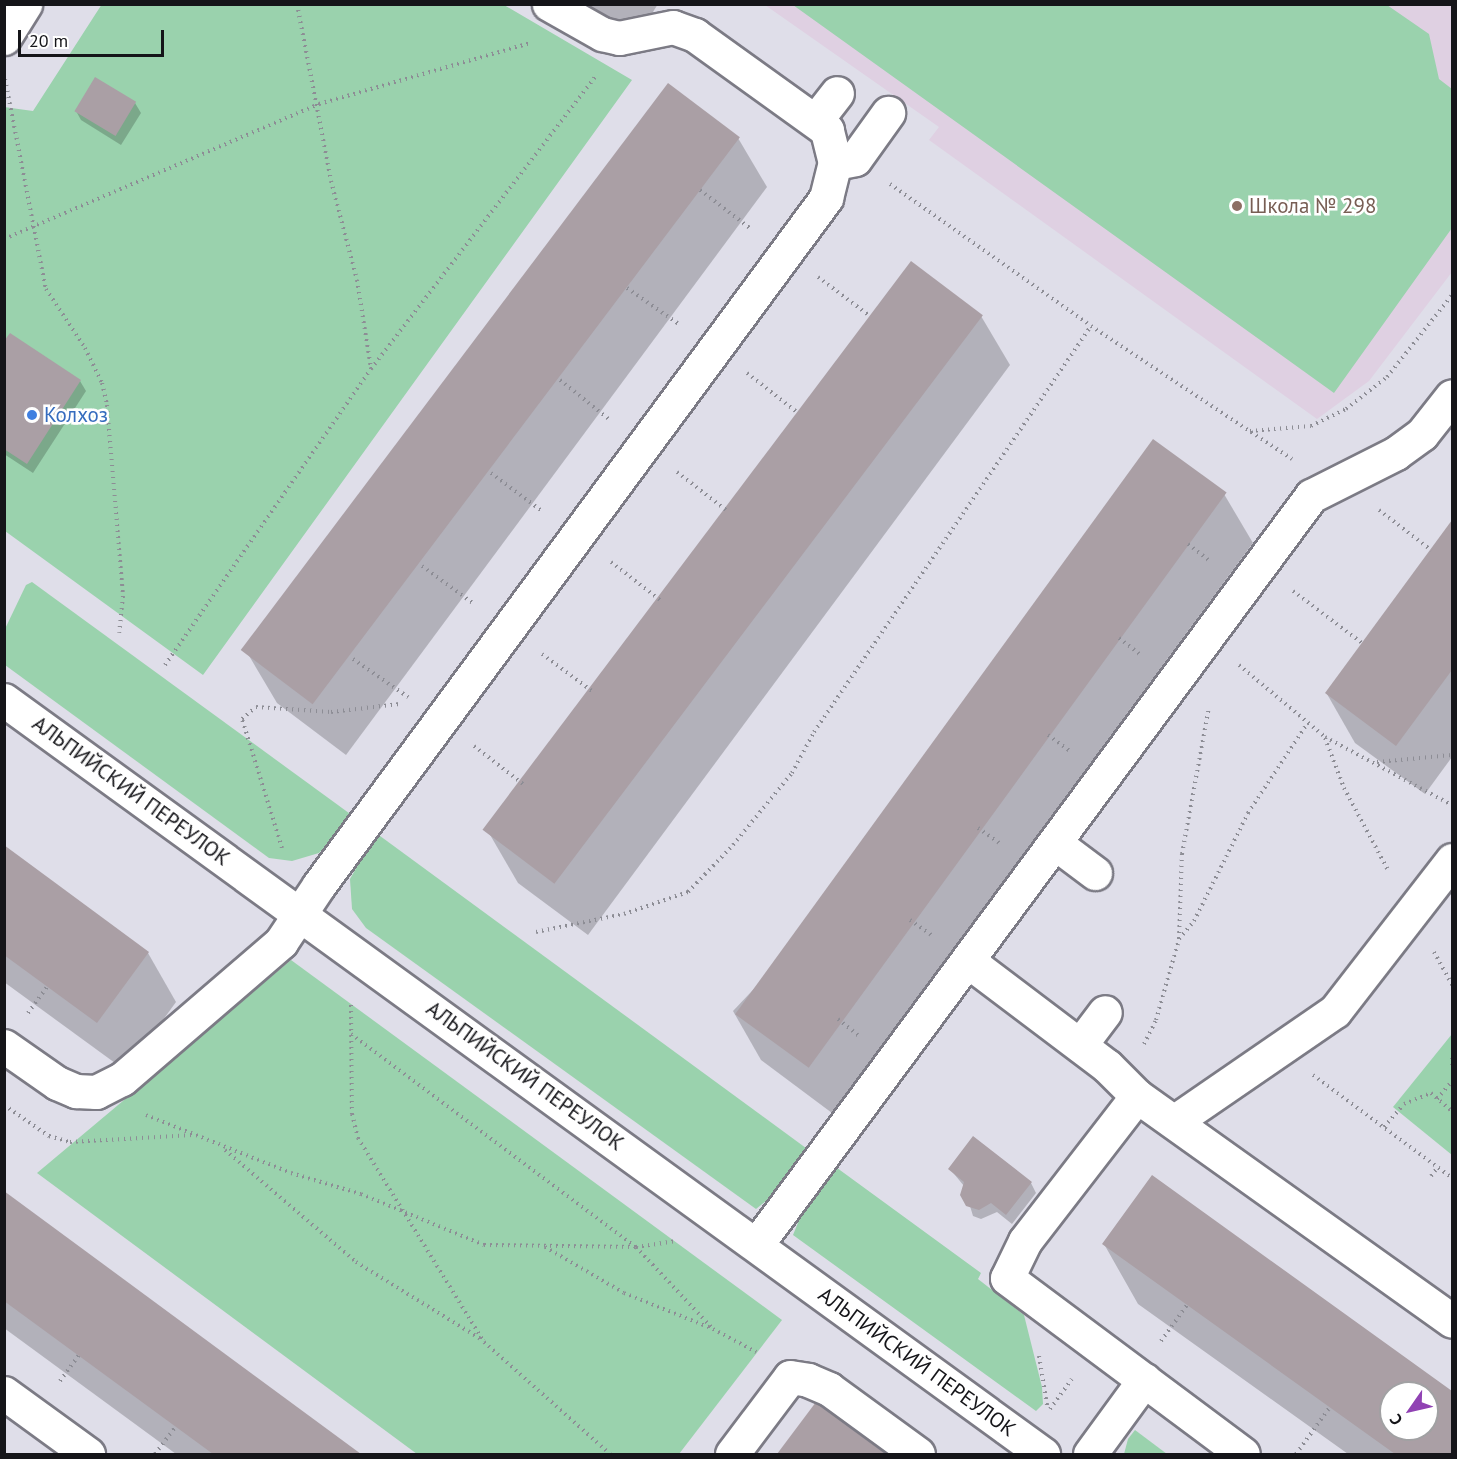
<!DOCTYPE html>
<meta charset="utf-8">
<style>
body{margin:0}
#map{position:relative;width:1457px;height:1459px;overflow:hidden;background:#dfdee9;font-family:"PT Sans",sans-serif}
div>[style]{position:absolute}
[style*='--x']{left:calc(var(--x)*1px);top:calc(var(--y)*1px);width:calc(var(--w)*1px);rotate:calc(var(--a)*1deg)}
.education>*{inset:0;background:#dfd0e2}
.green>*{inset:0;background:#9ad2ad}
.shadow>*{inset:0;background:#0003}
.building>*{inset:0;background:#aa9fa5;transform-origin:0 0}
.path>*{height:4px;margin-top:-2px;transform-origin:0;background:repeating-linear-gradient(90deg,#8d8d95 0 1.5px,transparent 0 6px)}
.roads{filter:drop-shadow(2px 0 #7c7b85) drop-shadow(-2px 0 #7c7b85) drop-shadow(0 2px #7c7b85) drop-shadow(0 -2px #7c7b85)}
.minor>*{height:33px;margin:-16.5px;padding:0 16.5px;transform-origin:16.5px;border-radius:16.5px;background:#fff}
.dots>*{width:16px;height:16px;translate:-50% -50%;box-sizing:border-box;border:3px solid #fff;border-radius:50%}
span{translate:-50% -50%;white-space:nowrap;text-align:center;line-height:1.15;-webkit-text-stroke:5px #fff;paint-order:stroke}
.education-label{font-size:21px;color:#785e54}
.left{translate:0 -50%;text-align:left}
.shop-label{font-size:21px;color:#366cbe}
.street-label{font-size:21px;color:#151519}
.frame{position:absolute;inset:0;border:6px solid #151519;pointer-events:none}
.north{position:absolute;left:1379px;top:1381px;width:60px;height:60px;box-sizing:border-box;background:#fff;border:2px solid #a1a1a3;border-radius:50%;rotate:236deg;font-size:16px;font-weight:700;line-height:24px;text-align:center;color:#151519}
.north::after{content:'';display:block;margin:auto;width:21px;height:27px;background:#9042b3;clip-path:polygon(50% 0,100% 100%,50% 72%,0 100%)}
.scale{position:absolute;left:18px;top:30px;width:146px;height:27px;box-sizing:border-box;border:3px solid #151519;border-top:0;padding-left:8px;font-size:18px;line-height:21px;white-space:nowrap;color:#151519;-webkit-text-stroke:4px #fff;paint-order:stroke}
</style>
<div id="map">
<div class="education">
<i style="clip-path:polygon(765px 5px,1452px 5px,1452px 272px,1369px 381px,1317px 419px,929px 140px,939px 127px)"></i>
</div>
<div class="green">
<i style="clip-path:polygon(102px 4px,504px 5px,632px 80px,203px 675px,5px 531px,4px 107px,33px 111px)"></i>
<i style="clip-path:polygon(793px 5px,1387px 5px,1429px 34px,1439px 79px,1452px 89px,1452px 228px,1334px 393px)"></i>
<i style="clip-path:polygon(32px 582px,353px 816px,319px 853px,292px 861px,269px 858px,5px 665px,4px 631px,26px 585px)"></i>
<i style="clip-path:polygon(376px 833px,810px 1151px,787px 1184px,756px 1209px,366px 928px,352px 909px,350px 879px)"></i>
<i style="clip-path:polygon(291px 960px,782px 1320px,679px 1454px,417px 1454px,37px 1173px)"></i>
<i style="clip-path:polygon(1452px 1034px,1452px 1155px,1393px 1107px)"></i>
<i style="clip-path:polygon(833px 1165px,981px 1273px,978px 1279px,1024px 1315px,1042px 1387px,1043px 1404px,1036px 1411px,793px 1235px,808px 1198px)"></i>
<i style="clip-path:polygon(1135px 1430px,1167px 1454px,1124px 1454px,1128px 1439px)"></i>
</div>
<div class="shadow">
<i style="clip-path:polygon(584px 4px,658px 4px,637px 37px)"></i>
<i style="clip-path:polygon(95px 79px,135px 103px,141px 113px,121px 145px,81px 120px,76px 111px)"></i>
<i style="clip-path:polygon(738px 138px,767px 187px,346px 755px,277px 703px,248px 654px)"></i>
<i style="clip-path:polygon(981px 316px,1010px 365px,588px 935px,518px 883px,489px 833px)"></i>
<i style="clip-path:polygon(4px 343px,80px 381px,86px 391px,33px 473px,4px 454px)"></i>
<i style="clip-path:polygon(1224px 494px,1253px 543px,832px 1113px,761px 1060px,733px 1011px)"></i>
<i style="clip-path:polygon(1452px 523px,1452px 757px,1425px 794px,1355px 743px,1327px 694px)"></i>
<i style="clip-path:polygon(4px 847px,148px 953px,176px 1002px,126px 1071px,4px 982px)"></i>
<i style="clip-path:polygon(950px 1169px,1031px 1183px,1036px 1193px,1012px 1224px,997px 1212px,981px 1219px,973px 1216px,964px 1186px)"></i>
<i style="clip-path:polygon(evenodd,1152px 1177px,1452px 1393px,1452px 1454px,1348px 1454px,1138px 1304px,1104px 1244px,1152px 1177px,1391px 1393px,1427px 1393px,1427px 1429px,1391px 1429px,1391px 1393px)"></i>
<i style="clip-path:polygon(4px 1193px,359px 1454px,176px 1454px,4px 1328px)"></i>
<i style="clip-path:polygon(816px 1405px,883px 1454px,779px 1454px)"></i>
</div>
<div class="building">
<i style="left:95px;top:77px;width:48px;height:40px;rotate:31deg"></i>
<i style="left:668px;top:83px;width:90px;height:710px;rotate:37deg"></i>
<i style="left:911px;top:261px;width:90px;height:712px;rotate:37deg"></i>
<i style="clip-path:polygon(10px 333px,81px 380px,27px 464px,4px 449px,4px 341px)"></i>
<i style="left:1153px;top:439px;width:91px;height:711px;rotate:36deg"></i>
<i style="clip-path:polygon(1452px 520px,1452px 670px,1396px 746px,1325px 693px)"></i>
<i style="clip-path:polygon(4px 845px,149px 952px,97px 1023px,4px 955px)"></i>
<i style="clip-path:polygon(973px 1136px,1032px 1182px,1006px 1215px,991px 1203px,979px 1210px,966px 1206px,960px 1195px,964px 1182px,948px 1169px)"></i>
<i style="clip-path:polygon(evenodd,1152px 1175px,1452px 1391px,1452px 1454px,1395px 1454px,1102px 1244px,1152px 1175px,1391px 1393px,1427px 1393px,1427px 1429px,1391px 1429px,1391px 1393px)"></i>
<i style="clip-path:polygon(4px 1191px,361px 1454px,213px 1454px,4px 1301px)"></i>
<i style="clip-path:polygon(816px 1402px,886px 1454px,777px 1454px)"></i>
</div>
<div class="path">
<i style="--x:297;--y:4;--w:180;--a:79.1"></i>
<i style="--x:331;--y:181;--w:102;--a:75.3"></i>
<i style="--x:357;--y:280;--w:89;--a:81"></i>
<i style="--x:5;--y:79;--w:214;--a:79"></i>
<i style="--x:46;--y:289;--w:71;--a:56.5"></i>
<i style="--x:85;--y:348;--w:39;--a:64"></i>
<i style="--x:102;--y:383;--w:23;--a:77"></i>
<i style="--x:107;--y:405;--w:192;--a:85.2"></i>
<i style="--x:123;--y:596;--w:37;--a:96"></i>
<i style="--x:890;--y:184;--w:246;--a:35.2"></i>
<i style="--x:1091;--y:326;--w:241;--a:33.5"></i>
<i style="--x:700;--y:190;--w:64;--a:37.4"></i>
<i style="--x:4;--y:239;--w:343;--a:-23.2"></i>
<i style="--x:319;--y:104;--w:221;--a:-16.1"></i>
<i style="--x:818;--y:277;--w:65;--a:36.9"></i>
<i style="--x:627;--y:288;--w:65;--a:34.9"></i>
<i style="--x:747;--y:373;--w:65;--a:38.1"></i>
<i style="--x:560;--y:380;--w:64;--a:38.7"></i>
<i style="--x:1250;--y:431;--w:61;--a:-4.7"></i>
<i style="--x:1311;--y:426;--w:39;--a:-26"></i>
<i style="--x:1346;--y:409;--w:52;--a:-38"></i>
<i style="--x:1387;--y:377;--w:105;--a:-51.6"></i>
<i style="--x:677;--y:472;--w:62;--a:37.8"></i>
<i style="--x:491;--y:473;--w:64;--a:36.7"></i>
<i style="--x:1379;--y:510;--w:66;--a:37.6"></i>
<i style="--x:1188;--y:544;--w:29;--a:38"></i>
<i style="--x:611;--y:562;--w:62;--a:37.8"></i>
<i style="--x:422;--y:566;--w:63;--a:36"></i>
<i style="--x:1293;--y:591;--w:86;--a:37"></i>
<i style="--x:1119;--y:638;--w:29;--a:38"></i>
<i style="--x:542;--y:654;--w:62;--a:36.5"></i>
<i style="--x:353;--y:659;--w:67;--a:34.6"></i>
<i style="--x:165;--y:665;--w:361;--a:-55.2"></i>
<i style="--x:371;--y:369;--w:369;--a:-52.5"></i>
<i style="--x:1239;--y:665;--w:112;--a:39.9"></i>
<i style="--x:1325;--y:737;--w:144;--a:28.2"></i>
<i style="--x:1048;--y:735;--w:29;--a:36"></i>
<i style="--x:1325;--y:738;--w:53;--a:69.2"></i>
<i style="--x:1344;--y:788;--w:95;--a:61.8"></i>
<i style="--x:474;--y:746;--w:62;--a:37.8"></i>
<i style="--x:1377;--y:762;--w:75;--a:-5.3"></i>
<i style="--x:978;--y:828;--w:29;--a:35"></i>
<i style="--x:282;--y:848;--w:135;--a:-107.2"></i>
<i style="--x:242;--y:719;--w:18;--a:-41"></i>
<i style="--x:256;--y:707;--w:75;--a:3.8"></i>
<i style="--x:331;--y:712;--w:69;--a:-6.6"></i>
<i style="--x:910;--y:920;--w:29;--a:35"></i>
<i style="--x:536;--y:932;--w:90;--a:-11.6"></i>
<i style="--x:624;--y:914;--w:68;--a:-19"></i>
<i style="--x:688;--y:892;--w:65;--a:-46.2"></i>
<i style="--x:733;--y:845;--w:93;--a:-50.7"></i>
<i style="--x:792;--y:773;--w:47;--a:-61.8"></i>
<i style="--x:814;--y:732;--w:491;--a:-55.7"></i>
<i style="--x:1179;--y:939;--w:23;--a:-50"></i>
<i style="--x:1194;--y:921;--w:121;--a:-63.4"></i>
<i style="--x:1248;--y:813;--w:107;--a:-56.5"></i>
<i style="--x:1434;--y:952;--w:38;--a:61"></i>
<i style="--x:351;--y:1005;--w:109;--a:89.5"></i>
<i style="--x:352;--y:1114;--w:25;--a:76"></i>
<i style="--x:358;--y:1138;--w:240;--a:58.3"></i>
<i style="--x:484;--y:1342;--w:169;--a:41.6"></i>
<i style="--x:28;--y:1013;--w:32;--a:-54"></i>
<i style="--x:838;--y:1019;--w:26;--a:39"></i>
<i style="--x:351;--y:1034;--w:356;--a:36.8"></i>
<i style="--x:636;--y:1247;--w:112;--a:46.8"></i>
<i style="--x:1144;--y:1044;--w:27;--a:-63"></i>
<i style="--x:1156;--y:1020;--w:84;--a:-74.1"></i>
<i style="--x:1179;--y:939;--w:85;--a:-88"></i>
<i style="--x:1182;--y:854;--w:149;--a:-79.6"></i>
<i style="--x:1452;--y:1058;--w:7;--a:90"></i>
<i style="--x:1313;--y:1075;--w:173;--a:36.5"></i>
<i style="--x:1437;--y:1099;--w:23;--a:-50"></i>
<i style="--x:4;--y:1105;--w:55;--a:34.6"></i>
<i style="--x:49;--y:1136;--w:22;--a:16"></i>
<i style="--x:70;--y:1142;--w:123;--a:-3.3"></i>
<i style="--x:146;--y:1115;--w:156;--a:21.8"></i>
<i style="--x:291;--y:1173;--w:73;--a:16.7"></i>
<i style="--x:361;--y:1194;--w:133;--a:22.5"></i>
<i style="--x:484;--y:1245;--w:152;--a:0.8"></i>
<i style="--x:636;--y:1247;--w:41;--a:-8.3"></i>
<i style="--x:1384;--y:1127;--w:30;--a:-49"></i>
<i style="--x:1404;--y:1104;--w:29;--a:-22"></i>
<i style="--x:1431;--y:1093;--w:28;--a:41"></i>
<i style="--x:225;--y:1150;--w:172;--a:40.5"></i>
<i style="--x:356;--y:1262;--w:150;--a:31.7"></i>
<i style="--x:1431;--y:1176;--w:11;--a:-52"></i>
<i style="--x:545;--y:1247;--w:91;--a:30.2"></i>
<i style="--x:624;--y:1293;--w:96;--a:22"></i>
<i style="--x:713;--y:1329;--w:49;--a:28.1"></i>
<i style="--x:1161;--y:1341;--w:44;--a:-54.2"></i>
<i style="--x:1039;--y:1356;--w:50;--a:80.7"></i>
<i style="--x:60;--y:1381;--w:32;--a:-54"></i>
<i style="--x:1050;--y:1409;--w:37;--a:-54"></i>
<i style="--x:155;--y:1454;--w:34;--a:-53"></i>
<i style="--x:1296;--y:1454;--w:58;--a:-54.1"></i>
</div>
<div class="roads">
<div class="minor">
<i style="--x:4;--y:38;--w:40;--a:-58"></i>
<i style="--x:816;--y:120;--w:34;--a:-52"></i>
<i style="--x:835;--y:163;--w:20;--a:-11"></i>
<i style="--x:855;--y:159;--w:57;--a:-54.3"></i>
<i style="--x:4;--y:700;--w:1284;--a:35.97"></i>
<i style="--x:1055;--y:843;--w:50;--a:36.9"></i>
<i style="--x:968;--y:961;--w:174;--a:37.1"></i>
<i style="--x:1107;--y:1066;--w:42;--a:45"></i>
<i style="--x:1137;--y:1096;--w:387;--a:35.5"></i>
<i style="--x:1080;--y:1045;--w:41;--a:-52.9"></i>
<i style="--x:4;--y:1046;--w:65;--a:34.9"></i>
<i style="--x:57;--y:1083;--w:21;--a:23"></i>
<i style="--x:76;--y:1091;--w:20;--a:3"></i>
<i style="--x:96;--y:1092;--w:29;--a:-27"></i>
<i style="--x:122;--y:1079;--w:210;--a:-40.7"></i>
<i style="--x:281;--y:942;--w:69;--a:-56.3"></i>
<i style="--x:319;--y:885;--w:854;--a:-53.57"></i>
<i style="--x:826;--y:198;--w:36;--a:-76"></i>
<i style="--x:835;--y:163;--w:34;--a:-104"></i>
<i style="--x:827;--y:130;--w:163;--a:-144.3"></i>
<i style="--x:695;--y:35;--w:23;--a:-160"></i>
<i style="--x:673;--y:27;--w:55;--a:168.5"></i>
<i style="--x:619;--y:38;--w:17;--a:-167"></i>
<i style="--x:602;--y:34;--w:61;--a:-150.5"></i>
<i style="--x:1137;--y:1096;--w:183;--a:127.7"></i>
<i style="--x:1025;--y:1241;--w:41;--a:115.9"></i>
<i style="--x:1007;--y:1278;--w:294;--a:36.7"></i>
<i style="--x:1175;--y:1121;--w:194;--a:-34.5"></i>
<i style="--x:1335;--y:1011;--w:191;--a:-52.2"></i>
<i style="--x:757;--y:1244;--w:931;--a:-53.47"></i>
<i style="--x:1311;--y:496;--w:95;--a:-26.8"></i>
<i style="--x:1396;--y:453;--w:32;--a:-36"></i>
<i style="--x:1422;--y:434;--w:48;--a:-51.7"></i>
<i style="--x:4;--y:1393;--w:104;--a:36"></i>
<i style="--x:732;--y:1454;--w:96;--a:-53"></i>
<i style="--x:790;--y:1377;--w:18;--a:9"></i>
<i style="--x:808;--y:1380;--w:23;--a:23"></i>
<i style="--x:829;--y:1389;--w:110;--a:36.1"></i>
<i style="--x:1090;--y:1454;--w:92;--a:-53.9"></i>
</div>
</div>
<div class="dots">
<i style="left:1237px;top:206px;background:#8d6e63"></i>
<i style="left:32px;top:415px;background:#3f7fe0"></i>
</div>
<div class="education-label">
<span class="left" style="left:1249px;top:206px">Школа № 298</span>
</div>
<div class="shop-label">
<span class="left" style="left:44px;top:415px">Колхоз</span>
</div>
<div class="street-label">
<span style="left:131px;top:791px;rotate:36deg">АЛЬПИЙСКИЙ ПЕРЕУЛОК</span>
<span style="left:525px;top:1076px;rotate:36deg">АЛЬПИЙСКИЙ ПЕРЕУЛОК</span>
<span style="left:917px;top:1362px;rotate:36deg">АЛЬПИЙСКИЙ ПЕРЕУЛОК</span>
</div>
<div class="frame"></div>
<div class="north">С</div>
<div class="scale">20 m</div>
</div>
